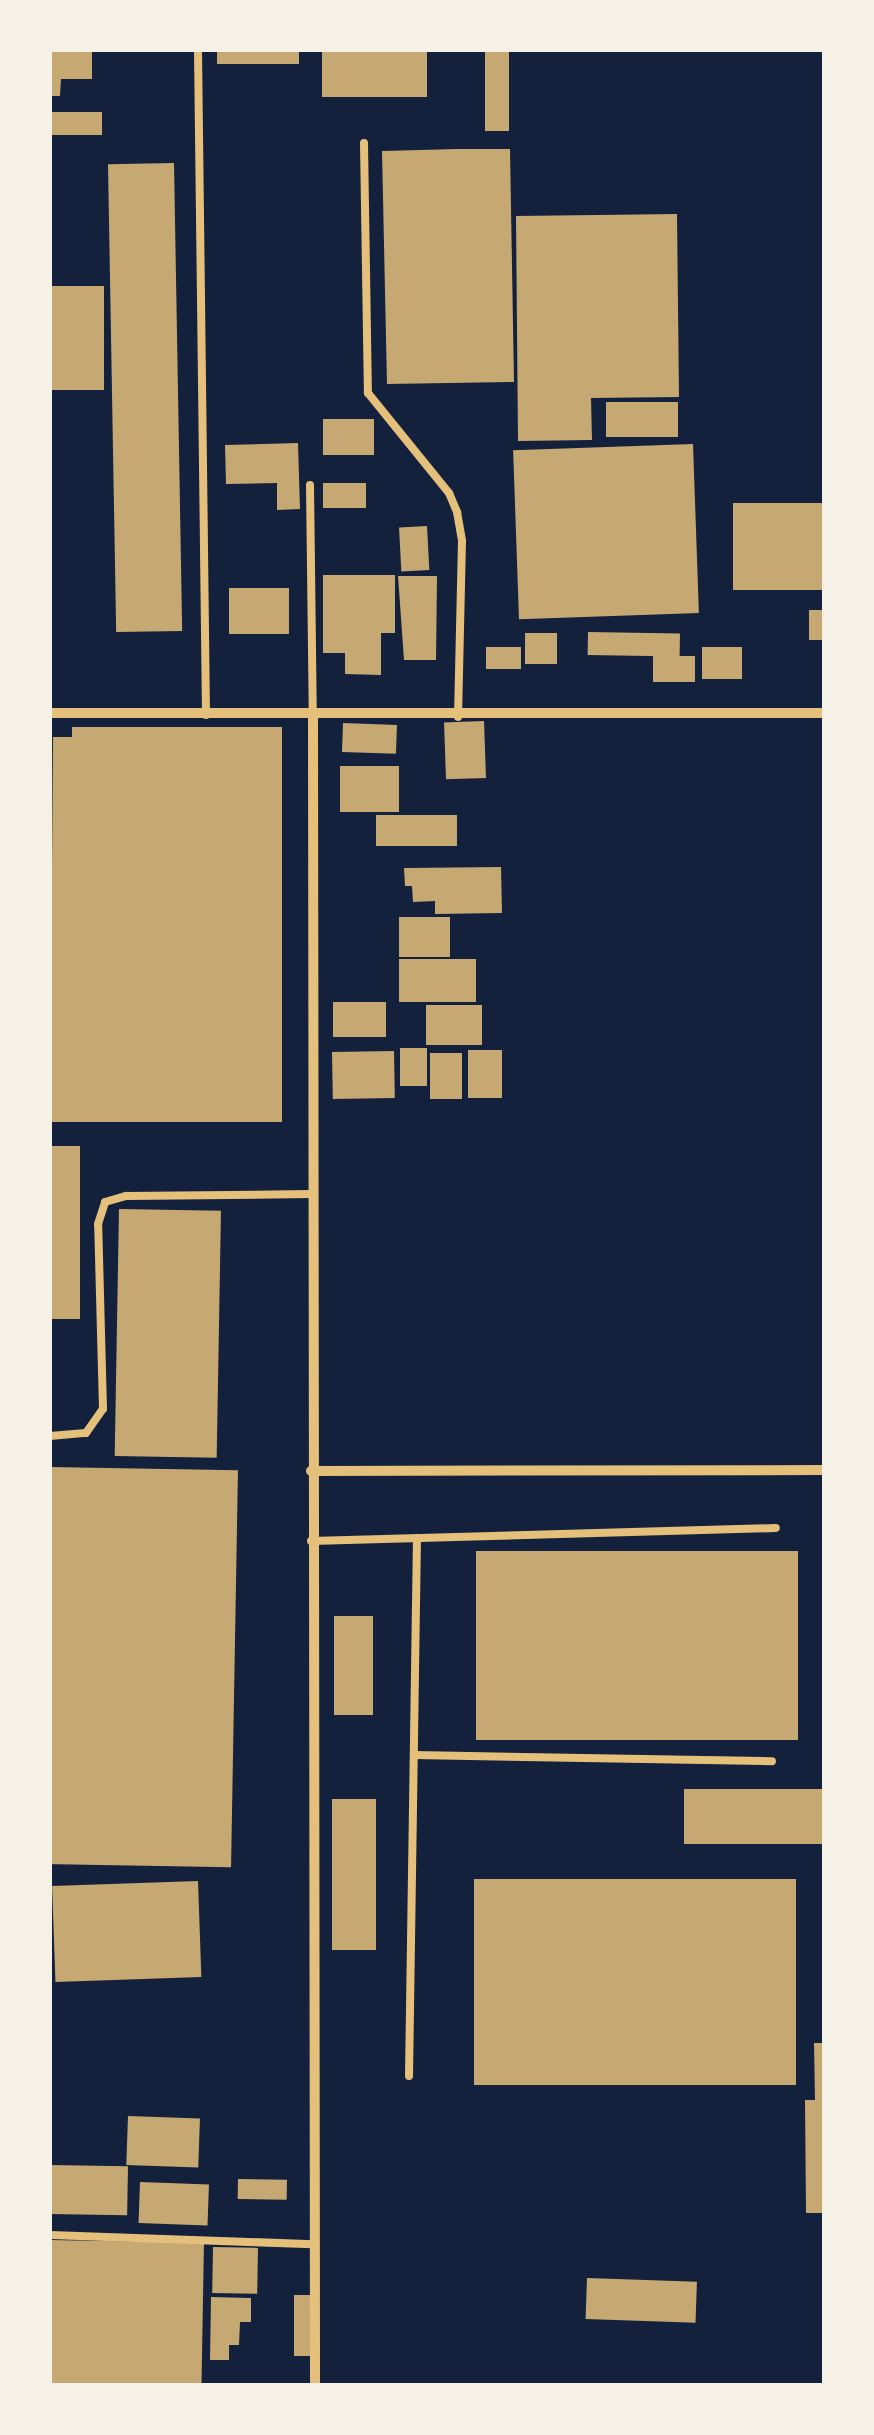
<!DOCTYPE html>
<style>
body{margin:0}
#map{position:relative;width:874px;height:2435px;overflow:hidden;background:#14213d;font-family:Rubik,sans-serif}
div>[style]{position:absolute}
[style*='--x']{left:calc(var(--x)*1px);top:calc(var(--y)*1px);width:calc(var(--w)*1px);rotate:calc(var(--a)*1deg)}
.building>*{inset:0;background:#c6a872;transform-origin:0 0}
.service>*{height:8px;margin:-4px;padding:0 4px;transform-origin:4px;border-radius:4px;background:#e5c07b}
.minor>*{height:10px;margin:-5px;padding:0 5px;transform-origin:5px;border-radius:5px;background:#e5c07b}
span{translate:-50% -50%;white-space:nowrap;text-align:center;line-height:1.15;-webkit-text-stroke:9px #f6f1e7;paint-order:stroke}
.frame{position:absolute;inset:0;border:52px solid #f6f1e7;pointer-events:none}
</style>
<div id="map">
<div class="building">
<i style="clip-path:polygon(50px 50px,92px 50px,92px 79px,61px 79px,60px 96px,50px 96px)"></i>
<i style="left:217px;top:50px;width:82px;height:14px"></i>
<i style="left:322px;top:50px;width:105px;height:47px"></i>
<i style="left:485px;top:50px;width:24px;height:81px"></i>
<i style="left:50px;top:112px;width:52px;height:23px"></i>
<i style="clip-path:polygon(458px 149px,510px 149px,514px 382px,387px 384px,382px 151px)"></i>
<i style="left:174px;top:163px;width:468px;height:66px;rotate:89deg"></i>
<i style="clip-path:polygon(677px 214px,679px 397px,591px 398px,592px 440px,518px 441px,516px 216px)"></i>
<i style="left:50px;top:286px;width:54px;height:104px"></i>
<i style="left:606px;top:402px;width:72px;height:35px"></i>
<i style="left:374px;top:419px;width:36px;height:51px;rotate:90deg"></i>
<i style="clip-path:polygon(298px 443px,300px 509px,277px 510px,277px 483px,226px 484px,225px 445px)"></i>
<i style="left:693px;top:444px;width:169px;height:180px;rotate:88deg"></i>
<i style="left:323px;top:483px;width:43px;height:25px"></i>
<i style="left:824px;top:503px;width:87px;height:91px;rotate:90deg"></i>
<i style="left:427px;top:526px;width:44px;height:28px;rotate:87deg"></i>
<i style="clip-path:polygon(323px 575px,395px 575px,395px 633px,381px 633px,381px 675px,345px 674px,345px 653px,323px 653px)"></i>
<i style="clip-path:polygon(398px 576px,437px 576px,436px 660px,404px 660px)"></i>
<i style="left:229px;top:588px;width:60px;height:46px"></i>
<i style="left:809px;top:610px;width:15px;height:30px"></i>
<i style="left:588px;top:632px;width:92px;height:23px;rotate:1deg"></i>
<i style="left:525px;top:633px;width:32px;height:31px"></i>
<i style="left:486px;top:647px;width:35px;height:22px"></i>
<i style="left:702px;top:647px;width:40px;height:32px"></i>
<i style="left:695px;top:656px;width:26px;height:42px;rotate:90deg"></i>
<i style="left:484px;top:721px;width:57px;height:40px;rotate:88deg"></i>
<i style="left:343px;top:723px;width:54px;height:29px;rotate:2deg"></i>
<i style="clip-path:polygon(72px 727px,282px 727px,282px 1122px,50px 1122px,53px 737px,72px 737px)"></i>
<i style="left:399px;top:766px;width:46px;height:59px;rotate:90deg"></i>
<i style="left:376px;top:815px;width:81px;height:31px"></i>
<i style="clip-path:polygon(501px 867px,502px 913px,435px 914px,435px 901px,413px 902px,412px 886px,405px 886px,404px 868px)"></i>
<i style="left:450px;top:917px;width:40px;height:51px;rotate:90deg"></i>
<i style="left:399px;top:959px;width:77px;height:43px"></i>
<i style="left:333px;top:1002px;width:53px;height:35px"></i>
<i style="left:426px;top:1005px;width:56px;height:40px"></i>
<i style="left:400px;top:1048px;width:27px;height:38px"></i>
<i style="left:468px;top:1050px;width:34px;height:48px"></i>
<i style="left:394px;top:1051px;width:47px;height:62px;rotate:89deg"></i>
<i style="left:430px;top:1053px;width:32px;height:46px"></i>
<i style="left:80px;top:1146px;width:173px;height:30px;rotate:90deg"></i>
<i style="left:119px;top:1209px;width:102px;height:247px;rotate:1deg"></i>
<i style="left:50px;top:1467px;width:188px;height:397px;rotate:1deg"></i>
<i style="left:798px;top:1551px;width:189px;height:322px;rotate:90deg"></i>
<i style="left:334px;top:1616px;width:39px;height:99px"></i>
<i style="left:824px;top:1789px;width:55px;height:140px;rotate:90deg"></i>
<i style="left:332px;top:1799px;width:44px;height:151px"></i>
<i style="left:796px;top:1879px;width:206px;height:322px;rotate:90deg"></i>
<i style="left:198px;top:1881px;width:96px;height:146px;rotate:88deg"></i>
<i style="clip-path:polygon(814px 2043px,824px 2043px,824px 2213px,806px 2213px,805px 2100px,815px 2100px)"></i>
<i style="left:128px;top:2116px;width:72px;height:49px;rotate:2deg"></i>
<i style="left:50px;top:2165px;width:78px;height:49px;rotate:1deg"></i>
<i style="left:238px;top:2179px;width:49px;height:20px;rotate:1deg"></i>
<i style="left:140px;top:2182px;width:69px;height:41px;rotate:2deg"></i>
<i style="left:50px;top:2240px;width:154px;height:145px;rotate:1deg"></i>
<i style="left:213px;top:2247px;width:45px;height:46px;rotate:1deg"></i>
<i style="left:587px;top:2278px;width:110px;height:41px;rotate:2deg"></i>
<i style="left:294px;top:2295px;width:16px;height:61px"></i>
<i style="clip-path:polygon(211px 2297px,251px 2298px,251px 2322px,240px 2322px,239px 2345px,229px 2345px,229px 2360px,210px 2360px)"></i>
</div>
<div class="service">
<i style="--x:198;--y:50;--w:665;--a:89.31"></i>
<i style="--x:364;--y:143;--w:250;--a:89.1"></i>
<i style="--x:368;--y:393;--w:129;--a:51"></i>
<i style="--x:449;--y:493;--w:21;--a:67"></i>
<i style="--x:457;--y:512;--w:29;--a:80"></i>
<i style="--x:462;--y:541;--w:176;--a:91.3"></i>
<i style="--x:310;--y:485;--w:231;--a:89.3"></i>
<i style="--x:50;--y:1436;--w:36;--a:-5"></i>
<i style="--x:86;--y:1433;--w:29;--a:-55"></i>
<i style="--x:103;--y:1409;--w:185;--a:-91.5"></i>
<i style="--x:98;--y:1224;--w:23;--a:-72"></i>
<i style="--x:105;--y:1202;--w:22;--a:-16"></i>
<i style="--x:126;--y:1196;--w:186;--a:-0.6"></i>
<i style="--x:311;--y:1541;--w:465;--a:-1.6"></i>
<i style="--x:414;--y:1755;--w:358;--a:1"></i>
<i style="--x:409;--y:2076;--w:538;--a:-89.15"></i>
<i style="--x:50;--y:2235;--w:263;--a:2"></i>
</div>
<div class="minor">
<i style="--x:50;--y:713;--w:774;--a:0"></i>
<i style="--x:313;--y:718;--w:1667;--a:89.93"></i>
<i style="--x:311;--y:1471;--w:513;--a:-0.11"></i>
</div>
<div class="frame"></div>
</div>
